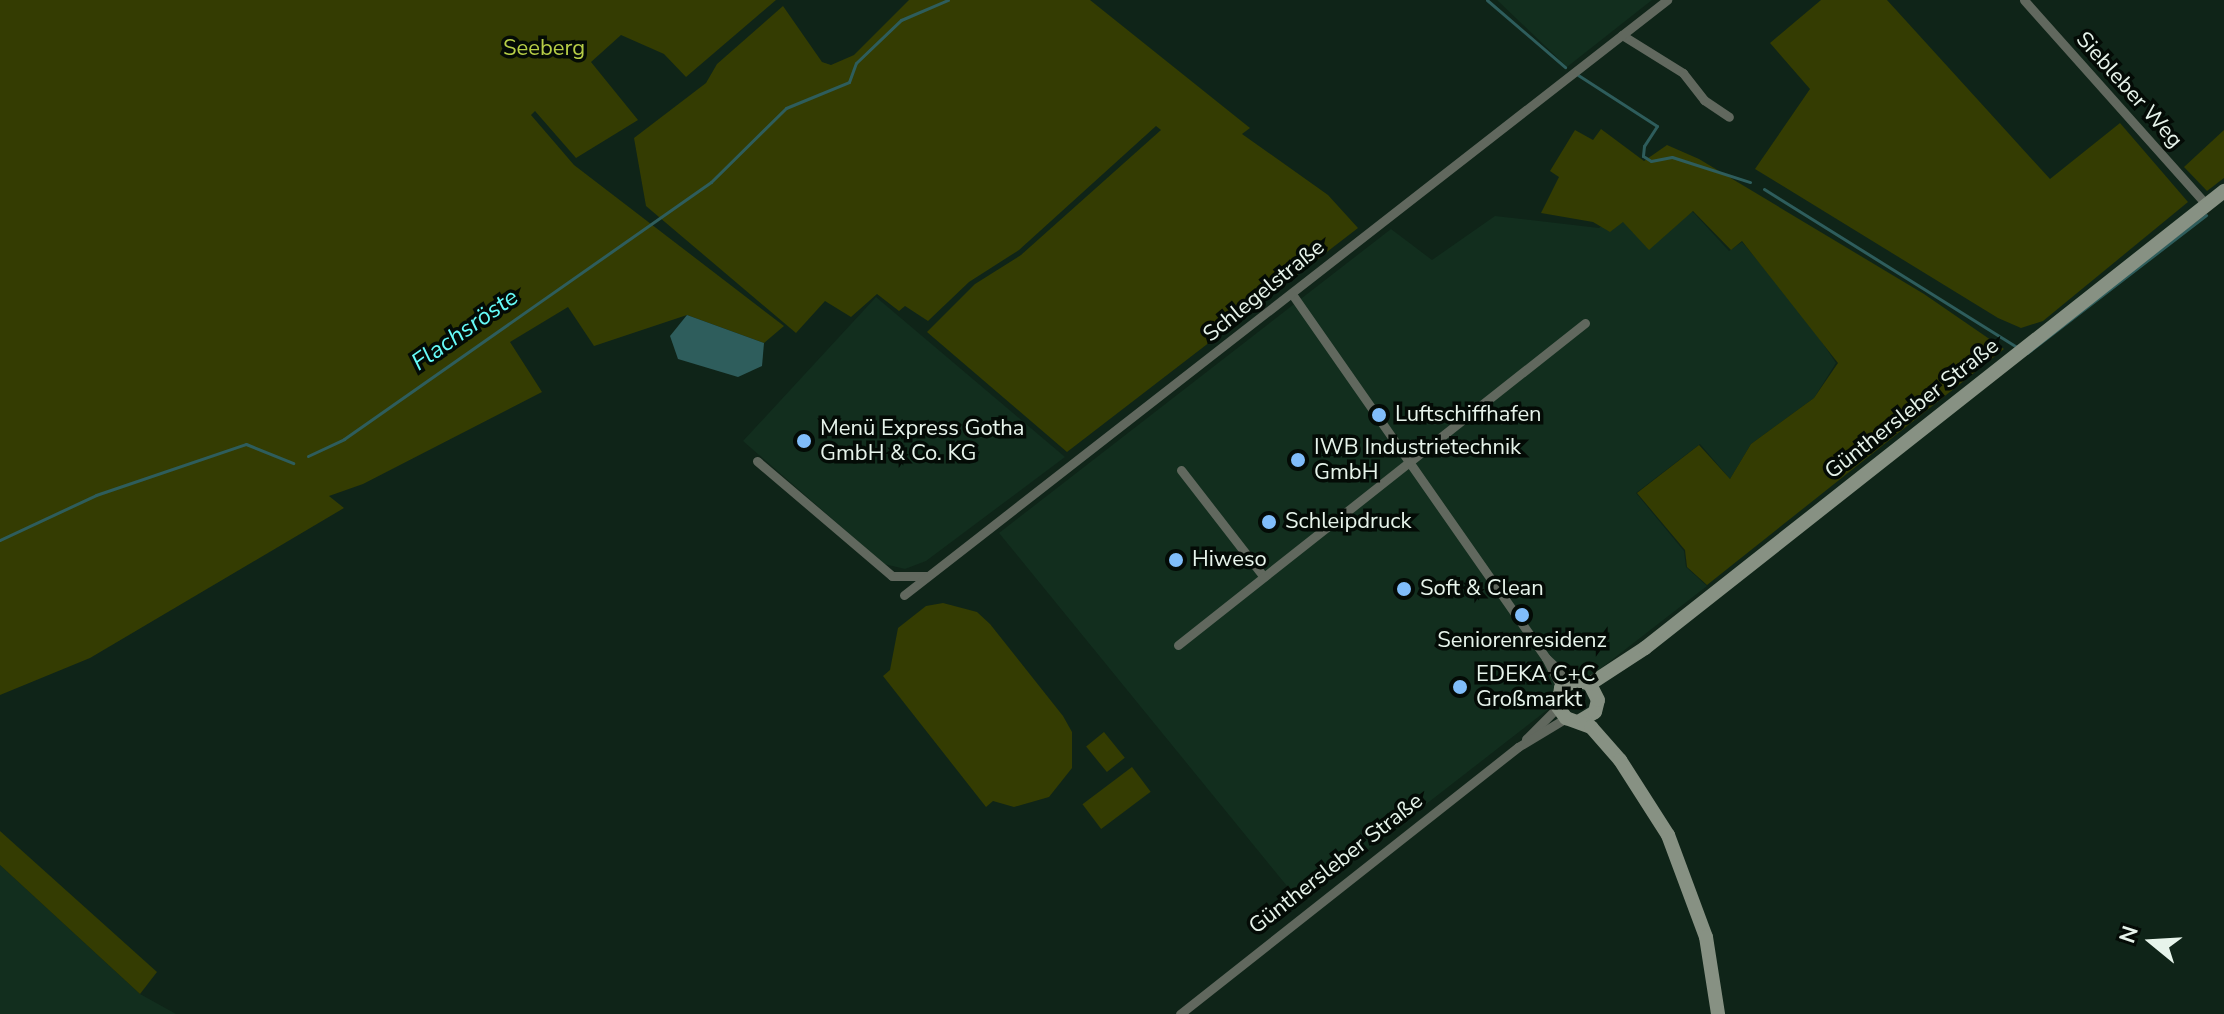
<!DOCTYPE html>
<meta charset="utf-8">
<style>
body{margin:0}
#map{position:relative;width:2224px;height:1014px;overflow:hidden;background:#0f2418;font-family:"Nunito Sans",sans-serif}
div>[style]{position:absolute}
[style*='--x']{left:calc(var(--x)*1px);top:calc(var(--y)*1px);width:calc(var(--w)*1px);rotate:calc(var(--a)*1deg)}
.built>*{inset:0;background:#122e1e}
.green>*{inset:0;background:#343c02;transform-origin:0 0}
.water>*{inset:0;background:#2e5d5c}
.stream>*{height:3px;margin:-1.5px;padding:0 1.5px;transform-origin:1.5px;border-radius:1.5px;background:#2e5d5c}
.street>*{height:9px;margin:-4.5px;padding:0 4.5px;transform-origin:4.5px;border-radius:4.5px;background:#61685e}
.secondary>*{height:14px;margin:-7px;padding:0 7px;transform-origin:7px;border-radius:7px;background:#879183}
.dots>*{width:22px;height:22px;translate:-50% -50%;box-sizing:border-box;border:4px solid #040b06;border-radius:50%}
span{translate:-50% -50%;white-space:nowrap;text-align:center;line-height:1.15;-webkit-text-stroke:7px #040b06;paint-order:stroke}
.park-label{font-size:22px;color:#b7ce47}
.street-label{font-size:22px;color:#e7f4eb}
.poi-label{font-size:22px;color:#e7f4eb}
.left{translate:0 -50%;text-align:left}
.water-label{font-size:24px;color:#66fcf9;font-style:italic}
.north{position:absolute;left:2112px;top:902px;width:80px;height:80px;-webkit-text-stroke:6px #040b06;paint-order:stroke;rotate:288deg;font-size:22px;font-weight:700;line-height:32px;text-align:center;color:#e7f4eb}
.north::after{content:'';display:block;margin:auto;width:28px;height:36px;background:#e7f4eb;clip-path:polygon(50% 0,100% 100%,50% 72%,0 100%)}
</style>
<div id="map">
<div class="built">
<i style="clip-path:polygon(1497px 0,1652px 0,1567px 67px)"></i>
<i style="clip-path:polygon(1650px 185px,1694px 213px,1729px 251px,1742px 242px,1804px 315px,1836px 363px,1814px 398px,1751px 444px,1730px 479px,1700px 444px,1636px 493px,1684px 551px,1686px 567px,1707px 586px,1300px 902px,999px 533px,1391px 229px,1432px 260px,1495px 216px,1599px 228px)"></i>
<i style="clip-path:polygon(876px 297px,1065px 457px,926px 561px,905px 569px,884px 564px,743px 441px)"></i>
<i style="clip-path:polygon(0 865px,140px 994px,176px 1014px,0 1014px)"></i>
</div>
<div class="green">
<i style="clip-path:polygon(0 0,776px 0,686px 77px,664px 54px,621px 35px,591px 62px,638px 120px,576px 158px,535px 111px,531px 115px,574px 165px,784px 326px,764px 343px,687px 315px,594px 346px,568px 307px,510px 342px,542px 392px,363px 484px,329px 496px,344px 508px,90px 658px,0 695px)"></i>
<i style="clip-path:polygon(909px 0,1090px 0,1250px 128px,1242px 134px,1328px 195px,1358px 228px,1067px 452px,927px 332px,975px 284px,1021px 255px,1161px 130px,1156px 126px,1019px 250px,969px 282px,928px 321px,905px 306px,899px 311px,877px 294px,851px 317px,825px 301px,796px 333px,646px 206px,634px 138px,706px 83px,717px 64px,783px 6px,822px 62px,831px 65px,854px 55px)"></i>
<i style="clip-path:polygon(1821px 0,1887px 0,2050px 179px,2120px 123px,2188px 202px,2043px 321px,2021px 328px,1998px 318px,1755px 169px,1810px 89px,1770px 43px)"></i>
<i style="clip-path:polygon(1601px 129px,1644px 161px,1667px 145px,1699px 159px,1924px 294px,2004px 349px,1707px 585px,1687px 567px,1685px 550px,1637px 493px,1699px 445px,1730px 479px,1751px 444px,1814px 398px,1838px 363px,1742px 241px,1731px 250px,1693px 211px,1649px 250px,1623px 222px,1610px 232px,1593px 222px,1541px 213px,1559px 177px,1550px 171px,1575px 130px,1593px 140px)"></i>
<i style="clip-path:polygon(2224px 130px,2224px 178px,2207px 191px,2184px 167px)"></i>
<i style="clip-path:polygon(943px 603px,977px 612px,990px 624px,1063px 716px,1072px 732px,1072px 768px,1049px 797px,1014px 807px,993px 801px,986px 807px,883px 676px,890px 670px,898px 628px,926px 606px)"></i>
<i style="left:1104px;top:732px;width:33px;height:23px;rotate:51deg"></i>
<i style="left:1132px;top:767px;width:31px;height:62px;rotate:53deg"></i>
<i style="clip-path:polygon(0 831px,157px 972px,140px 994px,0 865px)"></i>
</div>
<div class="water">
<i style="clip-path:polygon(687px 315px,764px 343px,762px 366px,738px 377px,678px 359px,670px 336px)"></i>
</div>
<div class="stream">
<i style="--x:1487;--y:0;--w:103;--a:40.7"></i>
<i style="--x:1578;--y:75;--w:94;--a:32.8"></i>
<i style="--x:1657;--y:126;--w:24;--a:123"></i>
<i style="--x:1644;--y:146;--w:10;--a:96"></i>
<i style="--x:1643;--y:156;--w:9;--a:32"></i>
<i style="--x:1651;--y:161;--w:21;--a:-11"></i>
<i style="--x:1672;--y:157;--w:82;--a:17.8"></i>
<i style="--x:1764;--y:189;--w:298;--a:32"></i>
<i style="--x:2027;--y:353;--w:226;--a:-37.6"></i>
<i style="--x:308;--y:456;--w:40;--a:-25"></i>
<i style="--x:344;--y:439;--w:448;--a:-35"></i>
<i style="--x:711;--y:182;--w:105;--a:-44.6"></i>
<i style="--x:786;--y:108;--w:68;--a:-22.4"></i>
<i style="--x:849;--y:82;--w:20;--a:-70"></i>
<i style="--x:856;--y:63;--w:62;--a:-43.7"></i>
<i style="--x:901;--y:20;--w:51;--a:-23.1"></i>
<i style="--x:0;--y:540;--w:106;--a:-25.1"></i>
<i style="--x:96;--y:495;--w:158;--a:-18.8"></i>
<i style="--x:246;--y:444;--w:51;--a:22"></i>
</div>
<div class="street">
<i style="--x:2024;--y:0;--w:273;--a:48.3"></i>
<i style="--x:1622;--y:35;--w:72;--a:31.9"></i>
<i style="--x:1683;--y:73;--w:34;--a:52"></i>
<i style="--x:1704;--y:100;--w:30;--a:34"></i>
<i style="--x:1292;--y:294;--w:444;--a:55.1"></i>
<i style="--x:1546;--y:658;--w:34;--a:63"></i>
<i style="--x:757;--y:461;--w:177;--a:40.4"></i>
<i style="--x:892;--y:576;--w:35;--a:0"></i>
<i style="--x:1181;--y:470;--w:135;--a:52.2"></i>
<i style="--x:904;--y:595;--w:968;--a:-37.95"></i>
<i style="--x:1178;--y:645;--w:519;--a:-38.35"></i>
<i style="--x:1546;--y:658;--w:34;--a:43"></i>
<i style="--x:1526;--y:739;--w:45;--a:-45"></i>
<i style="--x:1180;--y:1014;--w:431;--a:-38.3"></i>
<i style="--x:1518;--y:747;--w:56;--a:-31.1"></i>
</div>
<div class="secondary">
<i style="--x:1590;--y:684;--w:66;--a:-33.2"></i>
<i style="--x:1645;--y:648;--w:738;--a:-38.28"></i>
<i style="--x:1580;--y:721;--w:17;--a:-31"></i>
<i style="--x:1595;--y:712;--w:12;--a:-76"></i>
<i style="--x:1598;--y:700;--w:18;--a:-117"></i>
<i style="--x:1590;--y:684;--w:15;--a:-164"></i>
<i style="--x:1576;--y:680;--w:17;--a:152"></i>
<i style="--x:1561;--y:688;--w:19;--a:99"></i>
<i style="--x:1558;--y:707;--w:14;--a:54"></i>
<i style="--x:1566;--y:718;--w:27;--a:20"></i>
<i style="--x:1591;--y:727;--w:44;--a:48.7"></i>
<i style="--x:1620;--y:760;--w:89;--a:57.4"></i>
<i style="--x:1668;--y:835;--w:109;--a:69.6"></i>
<i style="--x:1706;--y:937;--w:78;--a:81.1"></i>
</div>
<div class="dots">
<i style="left:1379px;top:415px;background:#80bdfa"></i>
<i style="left:804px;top:441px;background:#80bdfa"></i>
<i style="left:1298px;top:460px;background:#80bdfa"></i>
<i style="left:1269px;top:522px;background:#80bdfa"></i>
<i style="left:1176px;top:560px;background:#80bdfa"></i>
<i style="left:1404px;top:589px;background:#80bdfa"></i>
<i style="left:1522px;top:615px;background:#80bdfa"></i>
<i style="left:1460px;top:687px;background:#80bdfa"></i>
</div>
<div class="park-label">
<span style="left:544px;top:49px">Seeberg</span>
</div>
<div class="street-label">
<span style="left:2129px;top:90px;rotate:48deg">Siebleber Weg</span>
<span style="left:1264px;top:291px;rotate:-39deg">Schlegelstraße</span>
<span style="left:1912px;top:409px;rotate:-38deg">Günthersleber Straße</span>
<span style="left:1336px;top:864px;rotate:-38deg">Günthersleber Straße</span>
</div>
<div class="poi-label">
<span class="left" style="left:1395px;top:415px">Luftschiffhafen</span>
<span class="left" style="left:820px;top:441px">Menü Express Gotha<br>GmbH &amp; Co. KG</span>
<span class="left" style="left:1314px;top:460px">IWB Industrietechnik<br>GmbH</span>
<span class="left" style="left:1285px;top:522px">Schleipdruck</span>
<span class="left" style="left:1192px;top:560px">Hiweso</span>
<span class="left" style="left:1420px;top:589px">Soft &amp; Clean</span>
<span style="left:1522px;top:641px">Seniorenresidenz</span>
<span class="left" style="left:1476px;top:687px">EDEKA C+C<br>Großmarkt</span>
</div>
<div class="water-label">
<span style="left:465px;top:330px;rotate:-35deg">Flachsröste</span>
</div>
<div class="north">N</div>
</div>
